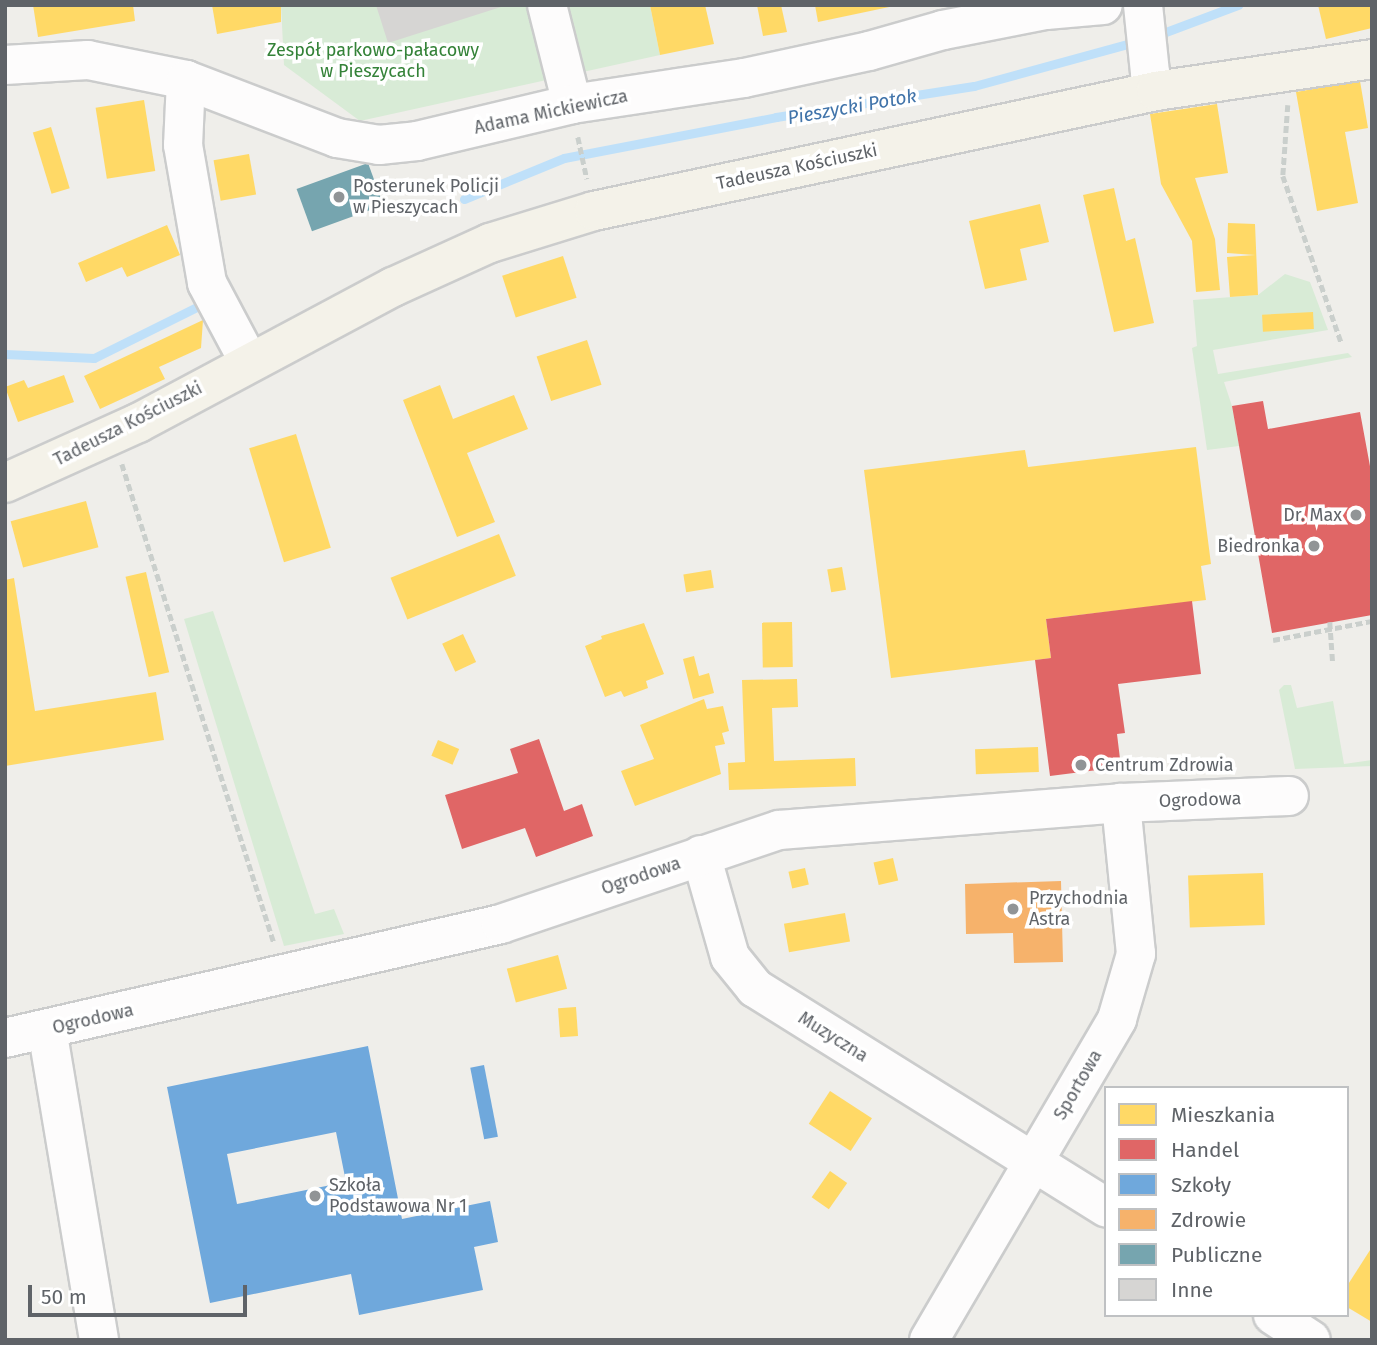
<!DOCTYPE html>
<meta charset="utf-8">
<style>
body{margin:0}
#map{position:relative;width:1377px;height:1345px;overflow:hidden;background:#efeeea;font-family:"Fira Sans",sans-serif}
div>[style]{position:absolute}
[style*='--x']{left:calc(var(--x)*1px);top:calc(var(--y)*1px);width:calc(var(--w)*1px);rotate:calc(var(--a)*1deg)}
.green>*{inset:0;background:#d8ebd6}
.homes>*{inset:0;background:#ffd966;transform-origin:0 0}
.shops>*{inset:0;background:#e06666}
.schools>*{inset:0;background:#6fa8dc;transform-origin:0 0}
.health>*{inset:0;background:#f6b26b}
.public>*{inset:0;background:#76a5af;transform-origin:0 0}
.stream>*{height:9px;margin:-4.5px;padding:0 4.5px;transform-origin:4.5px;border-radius:4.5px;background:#bfe0f9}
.building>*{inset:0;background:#d6d5d3}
.path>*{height:4.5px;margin-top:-2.25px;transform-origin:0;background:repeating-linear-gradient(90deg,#cacfcc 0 7px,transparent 0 10.5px)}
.roads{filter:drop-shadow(2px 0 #cbcccc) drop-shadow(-2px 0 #cbcccc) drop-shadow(0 2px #cbcccc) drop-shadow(0 -2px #cbcccc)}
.minor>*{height:38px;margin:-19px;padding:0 19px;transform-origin:19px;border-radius:19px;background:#fdfcfc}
.major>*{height:38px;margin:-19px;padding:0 19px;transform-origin:19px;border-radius:19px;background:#f4f2e9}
.dots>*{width:19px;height:19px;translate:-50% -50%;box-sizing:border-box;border:4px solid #fff;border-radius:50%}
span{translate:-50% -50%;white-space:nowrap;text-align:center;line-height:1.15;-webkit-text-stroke:7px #fff;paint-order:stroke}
.park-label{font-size:18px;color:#348238}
.street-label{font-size:18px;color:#5f6368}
.poi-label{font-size:18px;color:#5f6368}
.left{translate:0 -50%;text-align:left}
.right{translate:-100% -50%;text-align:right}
.water-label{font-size:19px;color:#4174aa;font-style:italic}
.frame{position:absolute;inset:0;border:7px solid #5f6368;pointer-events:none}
.legend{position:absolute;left:1104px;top:1086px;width:245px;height:231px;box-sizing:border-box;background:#fff;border:2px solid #bfc1c3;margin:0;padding:9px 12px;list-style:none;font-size:21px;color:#5f6368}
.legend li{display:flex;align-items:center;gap:14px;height:35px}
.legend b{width:35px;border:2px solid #bfc1c3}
.scale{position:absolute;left:28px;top:1285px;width:219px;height:32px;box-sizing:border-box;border:4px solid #5f6368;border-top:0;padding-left:9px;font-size:21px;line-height:24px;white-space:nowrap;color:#5f6368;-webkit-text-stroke:5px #fff;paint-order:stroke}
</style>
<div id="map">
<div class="green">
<i style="clip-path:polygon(281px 5px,650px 5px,660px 55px,360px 121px,284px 65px)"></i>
<i style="clip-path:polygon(1285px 274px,1310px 282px,1328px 330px,1213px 350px,1218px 374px,1348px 353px,1352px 357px,1224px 382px,1232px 406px,1239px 446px,1207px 450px,1192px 348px,1197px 346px,1193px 300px,1258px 295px)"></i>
<i style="clip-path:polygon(213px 611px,315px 914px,334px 909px,344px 934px,284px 946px,184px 619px)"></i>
<i style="clip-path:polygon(1284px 685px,1291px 685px,1297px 708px,1333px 701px,1344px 764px,1372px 760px,1372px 766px,1295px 769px,1279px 690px)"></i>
</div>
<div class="homes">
<i style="clip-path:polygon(33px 5px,133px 5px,135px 21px,38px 37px)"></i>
<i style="clip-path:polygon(212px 5px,281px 5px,281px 22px,217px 34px)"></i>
<i style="clip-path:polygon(650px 5px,705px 5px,714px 44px,660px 55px)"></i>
<i style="clip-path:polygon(757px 5px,781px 5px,787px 32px,763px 36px)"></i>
<i style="clip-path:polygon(815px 5px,894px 5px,894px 6px,818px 22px)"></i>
<i style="clip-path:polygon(1318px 5px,1372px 5px,1372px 28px,1326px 39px)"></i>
<i style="clip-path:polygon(1360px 81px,1368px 128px,1345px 132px,1358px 203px,1317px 211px,1296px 92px)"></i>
<i style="left:144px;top:100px;width:72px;height:49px;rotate:81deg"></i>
<i style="clip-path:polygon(1217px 104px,1228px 173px,1195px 178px,1215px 239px,1220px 290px,1196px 292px,1192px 241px,1161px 184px,1150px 114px)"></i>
<i style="left:51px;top:127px;width:64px;height:19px;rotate:73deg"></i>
<i style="left:249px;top:154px;width:41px;height:36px;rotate:80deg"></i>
<i style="clip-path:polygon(1114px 188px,1126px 241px,1135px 238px,1154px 323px,1114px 332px,1083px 195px)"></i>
<i style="clip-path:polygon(1040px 204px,1049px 242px,1020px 249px,1027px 280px,985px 289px,969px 221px)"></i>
<i style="clip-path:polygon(1228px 223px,1255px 224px,1258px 295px,1230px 297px,1227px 257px,1255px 255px,1227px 253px)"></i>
<i style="clip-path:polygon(167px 225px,180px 255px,127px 277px,122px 267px,86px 282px,78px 263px)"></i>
<i style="left:563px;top:256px;width:44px;height:64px;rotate:72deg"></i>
<i style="left:1313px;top:312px;width:17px;height:51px;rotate:87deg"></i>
<i style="clip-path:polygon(203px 320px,201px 348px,159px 367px,165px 379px,100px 409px,84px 376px)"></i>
<i style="left:587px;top:340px;width:47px;height:53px;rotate:72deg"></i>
<i style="clip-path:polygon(64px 375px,74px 402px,18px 422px,5px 387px,24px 380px,28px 388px)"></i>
<i style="clip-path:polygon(440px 385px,453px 419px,514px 395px,528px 429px,467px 453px,495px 522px,457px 537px,403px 400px)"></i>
<i style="left:296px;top:434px;width:119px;height:49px;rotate:73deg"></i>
<i style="clip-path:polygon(1196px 447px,1211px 564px,1201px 566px,1206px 600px,1046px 619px,1051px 658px,891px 678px,864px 470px,1025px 450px,1028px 467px)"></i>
<i style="left:86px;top:501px;width:48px;height:78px;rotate:75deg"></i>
<i style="left:499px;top:534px;width:45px;height:117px;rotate:68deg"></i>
<i style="left:842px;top:567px;width:23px;height:15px;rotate:80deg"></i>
<i style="left:711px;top:570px;width:18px;height:28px;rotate:81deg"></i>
<i style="left:146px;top:572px;width:103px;height:21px;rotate:77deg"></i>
<i style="clip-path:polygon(14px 578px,35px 711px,156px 692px,164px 740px,5px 766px,5px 580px)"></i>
<i style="left:792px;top:622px;width:45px;height:30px;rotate:89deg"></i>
<i style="clip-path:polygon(644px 623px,664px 674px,646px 681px,648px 688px,624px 697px,621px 691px,605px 697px,585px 646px,602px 639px,601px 636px)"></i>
<i style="left:463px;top:634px;width:31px;height:23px;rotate:65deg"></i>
<i style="clip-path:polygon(694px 656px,699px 676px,709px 673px,714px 693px,693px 699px,683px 659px)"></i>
<i style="clip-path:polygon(797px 679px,798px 707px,772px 708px,774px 761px,855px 758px,856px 786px,729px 790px,728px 763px,745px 762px,742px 680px)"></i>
<i style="clip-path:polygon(704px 699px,707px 709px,723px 706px,729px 731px,722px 733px,725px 744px,715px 746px,721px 774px,635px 806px,621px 771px,654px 759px,640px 725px)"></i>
<i style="left:438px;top:740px;width:23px;height:17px;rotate:23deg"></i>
<i style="left:1038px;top:747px;width:25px;height:63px;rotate:88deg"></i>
<i style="left:893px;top:858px;width:23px;height:20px;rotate:77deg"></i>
<i style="left:805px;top:868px;width:17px;height:17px;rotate:77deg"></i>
<i style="left:1263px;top:873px;width:52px;height:75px;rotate:88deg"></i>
<i style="left:845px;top:913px;width:29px;height:62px;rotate:80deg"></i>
<i style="left:558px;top:955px;width:35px;height:53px;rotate:75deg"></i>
<i style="left:576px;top:1007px;width:29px;height:18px;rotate:86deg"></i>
<i style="left:830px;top:1091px;width:50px;height:39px;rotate:33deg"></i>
<i style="left:830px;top:1171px;width:21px;height:32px;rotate:35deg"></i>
<i style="clip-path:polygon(1372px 1247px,1372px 1322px,1347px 1307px,1347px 1286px)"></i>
</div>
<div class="shops">
<i style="clip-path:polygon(1263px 401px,1268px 429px,1360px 412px,1372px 477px,1372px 615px,1272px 633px,1232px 406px)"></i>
<i style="clip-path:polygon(1192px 601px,1201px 674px,1118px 684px,1125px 733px,1117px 734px,1121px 767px,1050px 776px,1035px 660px,1051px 658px,1046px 619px)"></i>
<i style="clip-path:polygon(539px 739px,564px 811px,582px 804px,593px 836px,536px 857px,525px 828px,462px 849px,445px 795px,518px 773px,510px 749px)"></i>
</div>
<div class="schools">
<i style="clip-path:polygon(evenodd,368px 1046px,402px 1219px,490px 1201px,498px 1242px,474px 1247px,483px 1290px,359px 1315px,351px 1274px,210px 1303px,167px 1087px,368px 1046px,336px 1132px,346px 1182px,237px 1204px,227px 1154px,336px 1132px)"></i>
<i style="left:484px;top:1065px;width:73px;height:14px;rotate:79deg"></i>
</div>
<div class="health">
<i style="clip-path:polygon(1061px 881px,1063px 962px,1014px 963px,1013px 933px,966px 934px,965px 884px)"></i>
</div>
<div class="public">
<i style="left:368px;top:163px;width:45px;height:76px;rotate:70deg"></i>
</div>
<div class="stream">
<i style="--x:1155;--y:36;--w:89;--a:-20.5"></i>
<i style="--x:464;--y:199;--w:108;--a:-22.3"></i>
<i style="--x:564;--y:158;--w:216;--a:-10.9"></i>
<i style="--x:776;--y:117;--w:200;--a:-8.9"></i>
<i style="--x:974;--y:86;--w:171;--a:-15.3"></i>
<i style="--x:5;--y:354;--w:89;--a:2.6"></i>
<i style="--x:94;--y:358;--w:122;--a:-26.4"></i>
</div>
<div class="building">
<i style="clip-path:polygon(376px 5px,504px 5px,504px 6px,388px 43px)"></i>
</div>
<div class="path">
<i style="--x:1288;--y:105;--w:71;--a:94"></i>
<i style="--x:1283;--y:176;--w:176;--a:70.7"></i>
<i style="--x:578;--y:137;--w:43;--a:77.9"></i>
<i style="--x:122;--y:464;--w:503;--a:72.39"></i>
<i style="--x:1330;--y:622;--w:39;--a:86"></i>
<i style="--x:1273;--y:640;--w:101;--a:-10.9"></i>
</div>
<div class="roads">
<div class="minor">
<i style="--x:547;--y:5;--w:102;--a:75.8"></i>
<i style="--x:1143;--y:5;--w:68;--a:84.1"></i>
<i style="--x:1150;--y:73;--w:19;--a:72"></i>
<i style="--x:5;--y:65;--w:83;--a:-3.4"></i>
<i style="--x:88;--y:60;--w:100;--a:11.5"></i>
<i style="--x:186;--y:80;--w:162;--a:21"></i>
<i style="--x:337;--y:138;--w:43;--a:9.5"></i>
<i style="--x:379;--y:145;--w:38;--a:-6"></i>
<i style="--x:417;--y:141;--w:159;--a:-13.4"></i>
<i style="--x:572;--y:104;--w:174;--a:-8.6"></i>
<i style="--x:744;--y:78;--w:128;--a:-12.2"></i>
<i style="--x:869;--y:51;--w:77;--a:-15.8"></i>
<i style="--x:943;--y:30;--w:105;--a:-11"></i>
<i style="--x:1046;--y:10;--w:57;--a:-5"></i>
<i style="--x:186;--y:80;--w:65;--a:92.6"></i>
<i style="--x:183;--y:145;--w:140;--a:80.1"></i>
<i style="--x:207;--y:283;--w:89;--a:62"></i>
<i style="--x:701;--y:855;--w:106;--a:74.1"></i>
<i style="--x:730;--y:957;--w:40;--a:51"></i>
<i style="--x:755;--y:988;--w:414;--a:32"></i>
<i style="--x:47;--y:1029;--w:315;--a:80.5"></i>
<i style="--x:5;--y:1038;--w:509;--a:-12.94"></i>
<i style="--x:501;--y:924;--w:293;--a:-18.7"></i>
<i style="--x:779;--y:830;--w:343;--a:-4.5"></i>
<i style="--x:1121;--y:803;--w:168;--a:-2.4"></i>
<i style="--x:1273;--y:1315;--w:45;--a:33.3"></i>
<i style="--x:929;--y:1340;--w:372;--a:-59.6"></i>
<i style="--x:1117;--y:1019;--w:68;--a:-73.7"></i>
<i style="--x:1136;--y:954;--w:152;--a:-95.7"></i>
</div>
<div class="major">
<i style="--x:5;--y:483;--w:146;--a:-24.3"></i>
<i style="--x:138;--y:423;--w:289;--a:-28.1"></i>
<i style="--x:393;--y:287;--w:107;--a:-24.4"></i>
<i style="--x:490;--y:243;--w:109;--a:-17.1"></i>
<i style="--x:594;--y:211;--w:575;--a:-12.05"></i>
<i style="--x:1156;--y:91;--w:218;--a:-8.4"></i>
</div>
</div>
<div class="dots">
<i style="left:339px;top:197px;background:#919496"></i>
<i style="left:1356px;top:515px;background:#919496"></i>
<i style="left:1314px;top:546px;background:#919496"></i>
<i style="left:1081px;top:765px;background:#919496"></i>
<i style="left:1013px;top:909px;background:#919496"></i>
<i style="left:315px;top:1196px;background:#919496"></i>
</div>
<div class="park-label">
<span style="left:373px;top:61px">Zespół parkowo-pałacowy<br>w Pieszycach</span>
</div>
<div class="street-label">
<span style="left:551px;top:112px;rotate:-12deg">Adama Mickiewicza</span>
<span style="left:797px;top:167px;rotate:-12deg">Tadeusza Kościuszki</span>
<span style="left:128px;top:424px;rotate:-27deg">Tadeusza Kościuszki</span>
<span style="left:1200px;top:800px;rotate:-2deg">Ogrodowa</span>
<span style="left:641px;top:876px;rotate:-19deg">Ogrodowa</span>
<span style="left:93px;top:1019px;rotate:-13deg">Ogrodowa</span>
<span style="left:833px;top:1037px;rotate:32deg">Muzyczna</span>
<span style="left:1078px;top:1085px;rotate:-60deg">Sportowa</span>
</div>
<div class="poi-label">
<span class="left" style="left:353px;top:197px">Posterunek Policji<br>w Pieszycach</span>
<span class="right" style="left:1342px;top:515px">Dr. Max</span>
<span class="right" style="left:1300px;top:546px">Biedronka</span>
<span class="left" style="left:1095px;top:765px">Centrum Zdrowia</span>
<span class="left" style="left:1029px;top:909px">Przychodnia<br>Astra</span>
<span class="left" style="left:329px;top:1196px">Szkoła<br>Podstawowa Nr 1</span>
</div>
<div class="water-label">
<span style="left:852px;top:107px;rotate:-10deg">Pieszycki Potok</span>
</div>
<div class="frame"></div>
<ul class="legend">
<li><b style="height:19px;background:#ffd966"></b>Mieszkania</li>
<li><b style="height:19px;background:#e06666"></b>Handel</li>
<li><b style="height:19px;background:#6fa8dc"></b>Szkoły</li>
<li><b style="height:19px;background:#f6b26b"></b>Zdrowie</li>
<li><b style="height:19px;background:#76a5af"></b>Publiczne</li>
<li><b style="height:19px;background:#d6d5d3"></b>Inne</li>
</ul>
<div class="scale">50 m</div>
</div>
